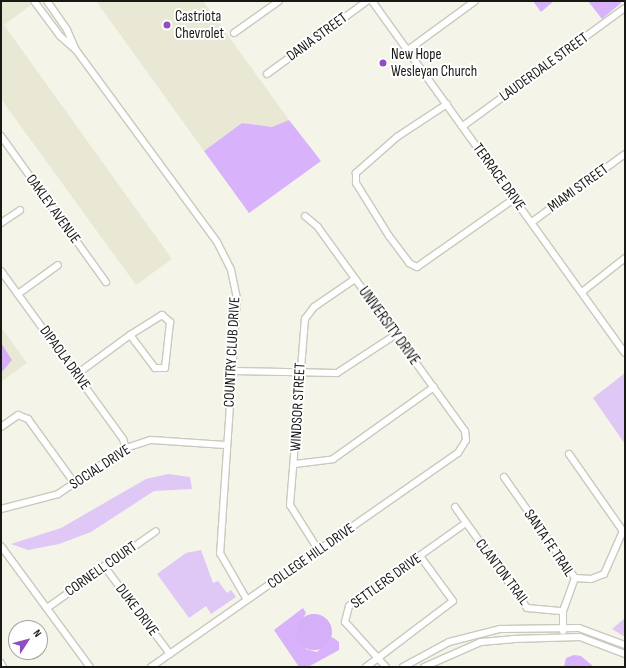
<!DOCTYPE html>
<style>
body{margin:0}
#map{position:relative;width:626px;height:668px;overflow:hidden;background:#f4f4e9;font-family:"Sofia Sans Condensed",sans-serif}
div>[style]{position:absolute}
[style*='--x']{left:calc(var(--x)*1px);top:calc(var(--y)*1px);width:calc(var(--w)*1px);rotate:calc(var(--a)*1deg)}
.built>*{inset:0;background:#e8e8d5}
.green>*{inset:0;background:#dfc7f6}
.forest>*{inset:0;background:#d8b2fa}
.water>*{inset:0;background:#d5aff8}
.round{border-radius:50%}
.roads{filter:drop-shadow(1px 0 #c9c9be) drop-shadow(-1px 0 #c9c9be) drop-shadow(0 1px #c9c9be) drop-shadow(0 -1px #c9c9be)}
.minor>*{height:6px;margin:-3px;padding:0 3px;transform-origin:3px;border-radius:3px;background:#fff}
.dots>*{width:11px;height:11px;translate:-50% -50%;box-sizing:border-box;border:2px solid #fff;border-radius:50%}
span{translate:-50% -50%;white-space:nowrap;text-align:center;line-height:1.15;-webkit-text-stroke:4px #fff;paint-order:stroke}
.poi-label{font-size:15px;color:#181814}
.left{translate:0 -50%;text-align:left}
.street-label{font-size:15px;color:#181814}
.frame{position:absolute;inset:0;border:2px solid #181814;pointer-events:none}
.north{position:absolute;left:8px;top:620px;width:40px;height:40px;box-sizing:border-box;background:#fff;border:1px solid #a3a3a1;border-radius:50%;rotate:54deg;font-size:11px;font-weight:700;line-height:16px;text-align:center;color:#181814}
.north::after{content:'';display:block;margin:auto;width:14px;height:18px;background:#904dc1;clip-path:polygon(50% 0,100% 100%,50% 72%,0 100%)}
</style>
<div id="map">
<div class="built">
<i style="clip-path:polygon(1px 1px,28px 1px,31px 5px,4px 25px,172px 259px,136px 285px,1px 99px)"></i>
<i style="clip-path:polygon(96px 1px,203px 1px,289px 120px,272px 127px,242px 123px,204px 151px)"></i>
<i style="clip-path:polygon(1px 327px,27px 363px,1px 382px)"></i>
</div>
<div class="green">
<i style="clip-path:polygon(625px 373px,625px 444px,593px 398px)"></i>
<i style="clip-path:polygon(168px 474px,190px 477px,192px 489px,154px 491px,91px 532px,59px 544px,28px 550px,11px 544px,61px 528px,146px 479px)"></i>
<i style="clip-path:polygon(201px 550px,213px 583px,218px 581px,227px 593px,231px 590px,236px 597px,211px 614px,206px 606px,189px 618px,157px 574px,186px 553px)"></i>
<i style="clip-path:polygon(625px 618px,625px 637px,612px 629px)"></i>
</div>
<div class="forest">
<i style="clip-path:polygon(533px 1px,554px 1px,541px 12px)"></i>
<i style="clip-path:polygon(588px 1px,620px 1px,621px 3px,602px 19px)"></i>
<i style="clip-path:polygon(289px 120px,321px 161px,249px 213px,204px 151px,242px 123px,272px 127px)"></i>
<i style="clip-path:polygon(303px 608px,306px 613px,296px 630px,306px 649px,317px 652px,332px 637px,339px 642px,339px 650px,308px 667px,299px 667px,274px 630px)"></i>
<i style="clip-path:polygon(574px 655px,581px 656px,594px 667px,564px 667px,566px 658px)"></i>
</div>
<div class="water">
<i style="clip-path:polygon(1px 343px,12px 360px,1px 373px)"></i>
<i class="round" style="left:296px;top:614px;width:36px;height:36px"></i>
</div>
<div class="roads">
<div class="minor">
<i style="--x:34;--y:1;--w:44;--a:53.4"></i>
<i style="--x:60;--y:36;--w:20;--a:41"></i>
<i style="--x:47;--y:1;--w:35;--a:55"></i>
<i style="--x:67;--y:30;--w:22;--a:66"></i>
<i style="--x:76;--y:50;--w:238;--a:53.7"></i>
<i style="--x:217;--y:242;--w:31;--a:63"></i>
<i style="--x:231;--y:270;--w:30;--a:78"></i>
<i style="--x:237;--y:299;--w:255;--a:93.8"></i>
<i style="--x:220;--y:553;--w:54;--a:60.1"></i>
<i style="--x:372;--y:1;--w:433;--a:54.3"></i>
<i style="--x:234;--y:33;--w:55;--a:-35.4"></i>
<i style="--x:408;--y:50;--w:83;--a:-36.2"></i>
<i style="--x:267;--y:74;--w:124;--a:-36.1"></i>
<i style="--x:447;--y:104;--w:60;--a:146.6"></i>
<i style="--x:397;--y:137;--w:55;--a:138.7"></i>
<i style="--x:356;--y:173;--w:10;--a:90"></i>
<i style="--x:356;--y:183;--w:62;--a:58.1"></i>
<i style="--x:389;--y:236;--w:34;--a:53"></i>
<i style="--x:409;--y:263;--w:9;--a:27"></i>
<i style="--x:417;--y:267;--w:120;--a:-35.1"></i>
<i style="--x:463;--y:126;--w:200;--a:-36.1"></i>
<i style="--x:1;--y:136;--w:180;--a:54.3"></i>
<i style="--x:532;--y:222;--w:115;--a:-36.2"></i>
<i style="--x:1;--y:223;--w:23;--a:-34"></i>
<i style="--x:1;--y:271;--w:208;--a:54"></i>
<i style="--x:123;--y:439;--w:9;--a:72"></i>
<i style="--x:582;--y:292;--w:55;--a:-38.3"></i>
<i style="--x:18;--y:294;--w:49;--a:-35.9"></i>
<i style="--x:233;--y:371;--w:104;--a:1.1"></i>
<i style="--x:337;--y:373;--w:69;--a:-33.2"></i>
<i style="--x:77;--y:374;--w:66;--a:-36.3"></i>
<i style="--x:130;--y:335;--w:38;--a:-32"></i>
<i style="--x:162;--y:315;--w:11;--a:41"></i>
<i style="--x:170;--y:322;--w:46;--a:96.2"></i>
<i style="--x:165;--y:368;--w:10;--a:180"></i>
<i style="--x:155;--y:368;--w:41;--a:-127.1"></i>
<i style="--x:1;--y:427;--w:21;--a:-35"></i>
<i style="--x:18;--y:415;--w:11;--a:22"></i>
<i style="--x:28;--y:419;--w:80;--a:54.1"></i>
<i style="--x:569;--y:454;--w:94;--a:55"></i>
<i style="--x:623;--y:531;--w:47;--a:113.8"></i>
<i style="--x:604;--y:574;--w:14;--a:159"></i>
<i style="--x:591;--y:579;--w:16;--a:-176"></i>
<i style="--x:295;--y:464;--w:38;--a:-7"></i>
<i style="--x:333;--y:459;--w:124;--a:-35.5"></i>
<i style="--x:504;--y:477;--w:123;--a:54.9"></i>
<i style="--x:575;--y:578;--w:35;--a:110"></i>
<i style="--x:563;--y:611;--w:20;--a:90"></i>
<i style="--x:455;--y:507;--w:124;--a:54.5"></i>
<i style="--x:527;--y:608;--w:36;--a:5"></i>
<i style="--x:1;--y:509;--w:59;--a:-14.7"></i>
<i style="--x:58;--y:494;--w:82;--a:-34.1"></i>
<i style="--x:126;--y:448;--w:26;--a:-18"></i>
<i style="--x:151;--y:440;--w:75;--a:3.8"></i>
<i style="--x:1;--y:546;--w:150;--a:53.7"></i>
<i style="--x:319;--y:551;--w:54;--a:-122.2"></i>
<i style="--x:290;--y:505;--w:187;--a:-85.4"></i>
<i style="--x:305;--y:319;--w:15;--a:-53"></i>
<i style="--x:314;--y:307;--w:50;--a:-34.3"></i>
<i style="--x:104;--y:566;--w:110;--a:53.1"></i>
<i style="--x:47;--y:608;--w:133;--a:-35.2"></i>
<i style="--x:1;--y:663;--w:4;--a:63"></i>
<i style="--x:151;--y:667;--w:374;--a:-34.9"></i>
<i style="--x:458;--y:453;--w:15;--a:-58"></i>
<i style="--x:466;--y:440;--w:9;--a:-96"></i>
<i style="--x:465;--y:431;--w:251;--a:-125.8"></i>
<i style="--x:318;--y:227;--w:17;--a:-140"></i>
<i style="--x:366;--y:667;--w:109;--a:-37.2"></i>
<i style="--x:453;--y:601;--w:56;--a:-126.3"></i>
<i style="--x:386;--y:667;--w:61;--a:-132.3"></i>
<i style="--x:345;--y:622;--w:16;--a:-76"></i>
<i style="--x:349;--y:606;--w:143;--a:-35.4"></i>
<i style="--x:403;--y:667;--w:52;--a:-28.5"></i>
<i style="--x:449;--y:642;--w:53;--a:-14.3"></i>
<i style="--x:500;--y:629;--w:79;--a:-0.7"></i>
<i style="--x:579;--y:628;--w:49;--a:20.3"></i>
<i style="--x:424;--y:667;--w:62;--a:-23.7"></i>
<i style="--x:481;--y:642;--w:32;--a:-5"></i>
<i style="--x:513;--y:639;--w:67;--a:-1.7"></i>
<i style="--x:580;--y:637;--w:48;--a:20.7"></i>
</div>
</div>
<div class="dots">
<i style="left:167px;top:25px;background:#904dc1"></i>
<i style="left:383px;top:63px;background:#904dc1"></i>
</div>
<div class="poi-label">
<span class="left" style="left:175px;top:25px">Castriota<br>Chevrolet</span>
<span class="left" style="left:391px;top:63px">New Hope<br>Wesleyan Church</span>
</div>
<div class="street-label">
<span style="left:317px;top:37px;rotate:-36deg">DANIA STREET</span>
<span style="left:544px;top:67px;rotate:-36deg">LAUDERDALE STREET</span>
<span style="left:499px;top:177px;rotate:54deg">TERRACE DRIVE</span>
<span style="left:578px;top:188px;rotate:-36deg">MIAMI STREET</span>
<span style="left:53px;top:209px;rotate:54deg">OAKLEY AVENUE</span>
<span style="left:389px;top:326px;rotate:54deg">UNIVERSITY DRIVE</span>
<span style="left:232px;top:352px;rotate:-87deg">COUNTRY CLUB DRIVE</span>
<span style="left:65px;top:358px;rotate:54deg">DIPAOLA DRIVE</span>
<span style="left:298px;top:407px;rotate:-87deg">WINDSOR STREET</span>
<span style="left:100px;top:467px;rotate:-33deg">SOCIAL DRIVE</span>
<span style="left:549px;top:543px;rotate:56deg">SANTA FE TRAIL</span>
<span style="left:311px;top:556px;rotate:-35deg">COLLEGE HILL DRIVE</span>
<span style="left:101px;top:569px;rotate:-35deg">CORNELL COURT</span>
<span style="left:502px;top:572px;rotate:53deg">CLANTON TRAIL</span>
<span style="left:386px;top:581px;rotate:-36deg">SETTLERS DRIVE</span>
<span style="left:137px;top:610px;rotate:53deg">DUKE DRIVE</span>
</div>
<div class="frame"></div>
<div class="north">N</div>
</div>
